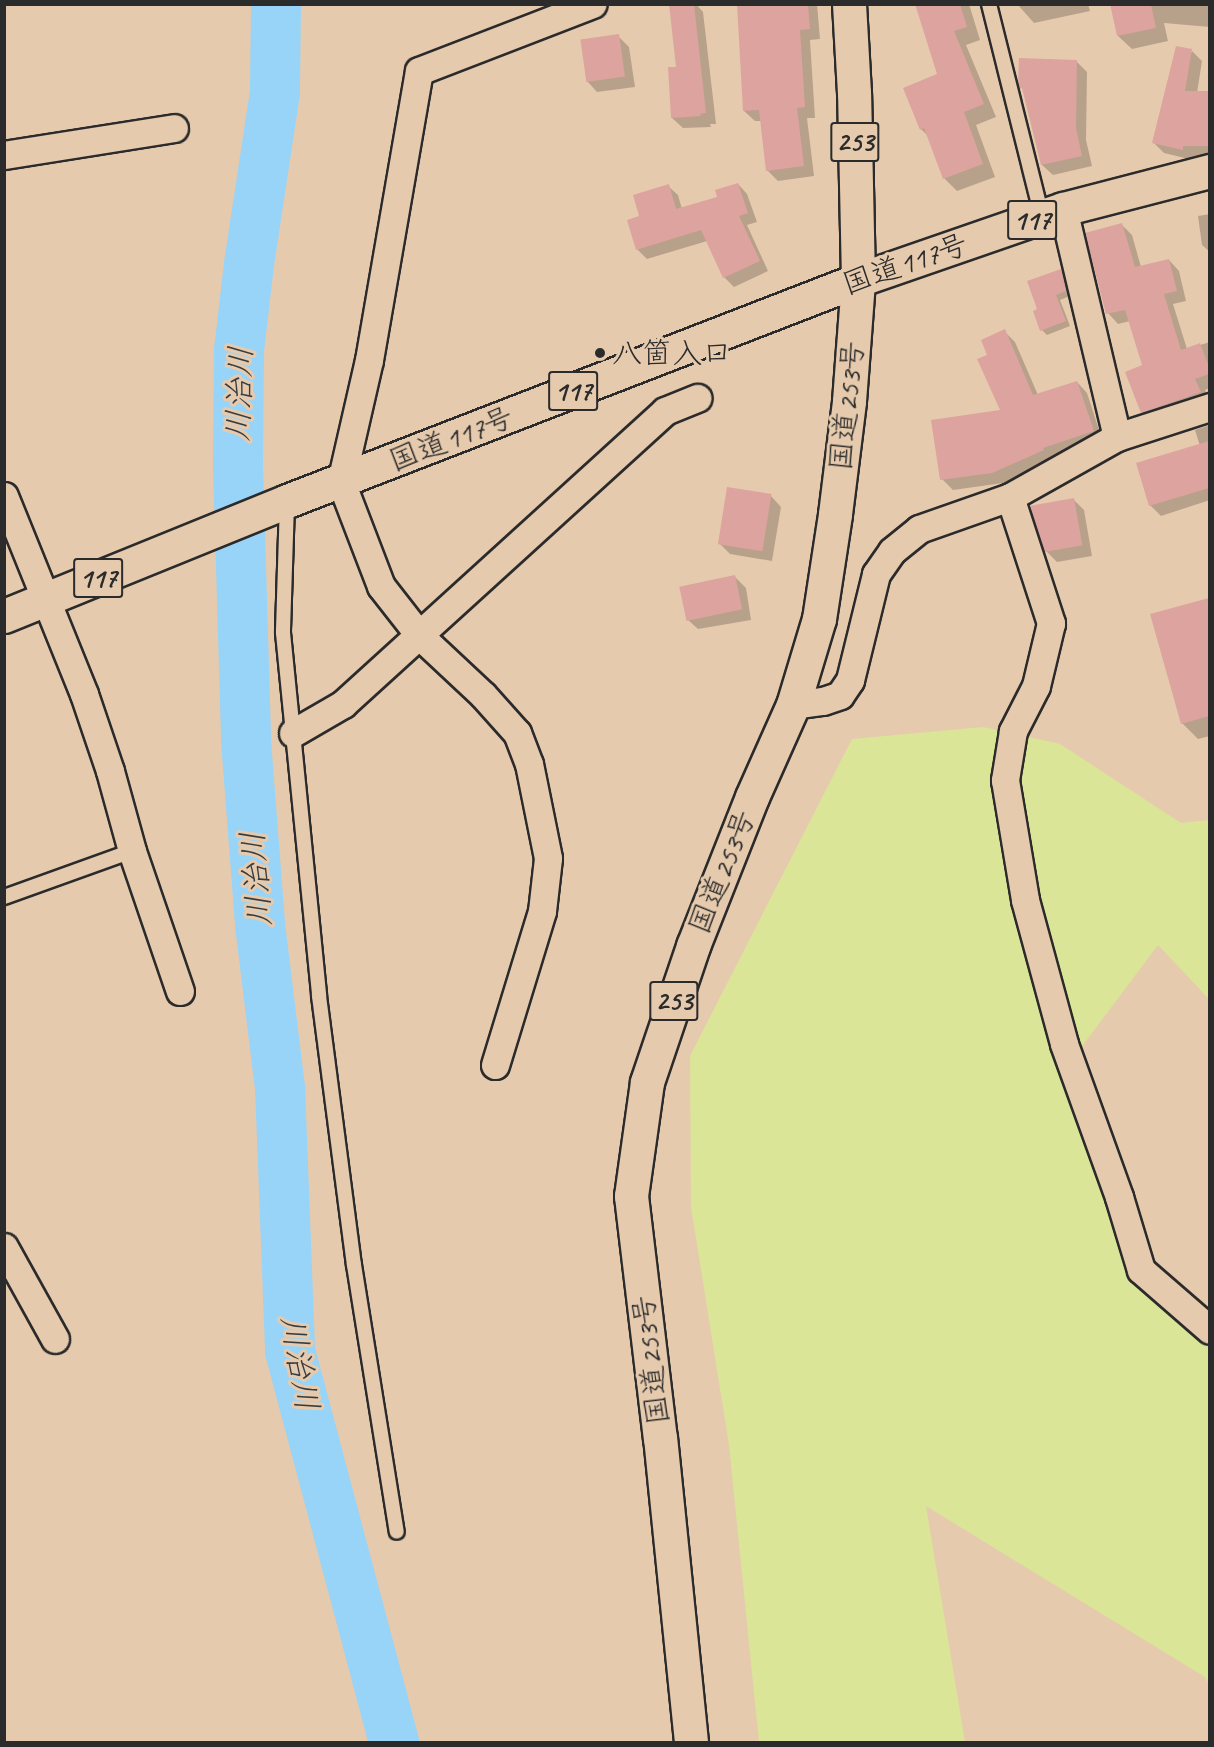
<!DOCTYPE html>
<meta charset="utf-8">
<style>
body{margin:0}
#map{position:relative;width:1214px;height:1747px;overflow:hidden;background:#e6caad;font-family:Caveat,"Klee One",sans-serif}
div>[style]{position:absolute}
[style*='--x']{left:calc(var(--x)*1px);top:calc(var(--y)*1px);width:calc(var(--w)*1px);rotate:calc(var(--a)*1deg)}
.green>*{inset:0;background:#dae598}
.shadow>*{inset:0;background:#0003}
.river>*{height:50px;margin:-25px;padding:0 25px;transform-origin:25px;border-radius:25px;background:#97d4f8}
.building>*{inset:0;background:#dda39e;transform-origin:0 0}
.roads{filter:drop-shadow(2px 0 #2b2b2b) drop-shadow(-2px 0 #2b2b2b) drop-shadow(0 2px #2b2b2b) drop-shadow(0 -2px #2b2b2b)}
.service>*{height:14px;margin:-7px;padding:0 7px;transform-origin:7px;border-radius:7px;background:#e6caad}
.minor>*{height:27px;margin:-13.5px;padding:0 13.5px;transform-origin:13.5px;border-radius:13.5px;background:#e6caad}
.trunk>*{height:33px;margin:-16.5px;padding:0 16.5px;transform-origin:16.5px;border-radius:16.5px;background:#e6caad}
.dots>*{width:16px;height:16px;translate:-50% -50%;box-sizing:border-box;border:3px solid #e6caad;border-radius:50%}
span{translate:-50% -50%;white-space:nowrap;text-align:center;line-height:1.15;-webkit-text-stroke:6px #e6caad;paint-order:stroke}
.shield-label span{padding:2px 4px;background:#e6caad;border:2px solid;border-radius:4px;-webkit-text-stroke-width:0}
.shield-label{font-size:28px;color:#2b2b2b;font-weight:700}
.street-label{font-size:30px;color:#2b2b2b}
.poi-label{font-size:30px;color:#2b2b2b}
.left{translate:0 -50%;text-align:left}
.water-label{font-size:32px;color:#363c40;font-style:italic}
.frame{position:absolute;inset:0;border:6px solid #2b2b2b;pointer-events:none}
</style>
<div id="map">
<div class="green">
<i style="clip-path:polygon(983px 727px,1060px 744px,1181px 823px,1209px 820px,1209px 999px,1158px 945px,1074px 1057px,1131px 1283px,1209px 1337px,1209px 1684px,1205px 1677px,926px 1506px,965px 1742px,759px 1742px,729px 1445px,691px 1207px,690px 1056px,852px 739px)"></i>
</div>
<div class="shadow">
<i style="clip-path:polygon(671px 4px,696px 4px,703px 12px,716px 124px,710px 124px,711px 127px,683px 128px,672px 118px,678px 69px)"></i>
<i style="clip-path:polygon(738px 4px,817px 4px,820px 39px,810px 40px,815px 118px,807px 118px,814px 176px,778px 181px,767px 170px,761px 121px,755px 121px,744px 111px)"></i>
<i style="clip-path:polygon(917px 4px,969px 4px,980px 40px,966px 45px,996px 117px,976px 125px,995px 177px,957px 191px,944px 178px,929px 137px,921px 129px,939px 75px)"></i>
<i style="clip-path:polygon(1017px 4px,1088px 4px,1090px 11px,1034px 23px)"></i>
<i style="clip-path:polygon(1111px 4px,1210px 4px,1210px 27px,1164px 23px,1168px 41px,1132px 49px,1118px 36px)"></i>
<i style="clip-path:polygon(618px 36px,629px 47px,635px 87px,597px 92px,587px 81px)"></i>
<i style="clip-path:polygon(1192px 51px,1202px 61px,1197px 93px,1210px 93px,1210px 156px,1193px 156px,1193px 160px,1164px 153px,1153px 142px)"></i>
<i style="clip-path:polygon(1076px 61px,1087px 72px,1086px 140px,1092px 166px,1053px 175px,1042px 165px,1025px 92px,1020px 85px)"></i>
<i style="clip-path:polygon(738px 184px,747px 194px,757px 222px,747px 225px,768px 271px,734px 287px,724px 277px,707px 241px,647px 259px,637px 249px,641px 217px,668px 186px,678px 195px,682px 209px,719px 198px)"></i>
<i style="clip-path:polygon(1210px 214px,1210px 252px,1202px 245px,1198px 216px)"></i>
<i style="clip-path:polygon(1122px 225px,1132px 235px,1141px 267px,1169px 260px,1179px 271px,1186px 301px,1173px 304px,1187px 349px,1210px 342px,1210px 388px,1205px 390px,1210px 401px,1153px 422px,1142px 412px,1144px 366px,1130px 321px,1118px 324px,1108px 313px)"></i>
<i style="clip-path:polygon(1061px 270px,1065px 275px,1070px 296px,1060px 300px,1070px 326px,1047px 335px,1042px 330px,1039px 310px)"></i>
<i style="clip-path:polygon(1004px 331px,1015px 342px,1038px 395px,1077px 382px,1087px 393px,1103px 442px,1003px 483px,953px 490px,942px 479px,1002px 411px,989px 355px)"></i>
<i style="clip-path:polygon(1210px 425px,1210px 500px,1161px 516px,1150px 505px,1200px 446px,1195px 430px)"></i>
<i style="clip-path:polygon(771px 496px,781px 507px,772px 561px,730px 554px,719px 543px)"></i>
<i style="clip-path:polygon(1073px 499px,1084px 510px,1092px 556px,1057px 562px,1046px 551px)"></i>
<i style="clip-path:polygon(735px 577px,746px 588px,751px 620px,698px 629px,687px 619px)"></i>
<i style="clip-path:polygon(1208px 600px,1210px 736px,1198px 739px,1182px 723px)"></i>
</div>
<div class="river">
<i style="--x:276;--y:4;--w:88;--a:90.7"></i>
<i style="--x:275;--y:92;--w:174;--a:98.6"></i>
<i style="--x:249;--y:264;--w:87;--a:96.6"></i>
<i style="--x:239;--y:350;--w:116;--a:90.5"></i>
<i style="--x:238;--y:466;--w:275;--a:88.3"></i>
<i style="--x:246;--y:741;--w:185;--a:85.6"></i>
<i style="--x:260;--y:925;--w:164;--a:83"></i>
<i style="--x:280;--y:1088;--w:263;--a:87.8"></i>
<i style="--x:290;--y:1351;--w:405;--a:75.1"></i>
</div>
<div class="building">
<i style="clip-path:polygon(669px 4px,694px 4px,706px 113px,700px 114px,701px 116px,671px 118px,668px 67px,676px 67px)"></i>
<i style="clip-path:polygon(737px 4px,808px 4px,810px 29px,800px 30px,805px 107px,797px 108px,804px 166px,766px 171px,759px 110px,743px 111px)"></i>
<i style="clip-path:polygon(915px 4px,960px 4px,967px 27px,954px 31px,984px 104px,964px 112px,983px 164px,943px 179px,924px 128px,920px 130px,903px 88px,937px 74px)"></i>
<i style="clip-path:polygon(1110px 4px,1151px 4px,1156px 28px,1117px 36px)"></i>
<i style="left:619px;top:34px;width:43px;height:39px;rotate:82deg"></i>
<i style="clip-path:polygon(1176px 46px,1192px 49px,1185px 91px,1209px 91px,1209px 146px,1183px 146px,1183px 150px,1152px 143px)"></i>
<i style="clip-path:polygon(1019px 58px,1077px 60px,1076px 128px,1082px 156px,1041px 165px,1022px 88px,1020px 89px,1018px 85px)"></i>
<i style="clip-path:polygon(738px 183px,748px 213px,739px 216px,760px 261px,723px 278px,701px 230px,636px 250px,627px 220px,639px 216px,633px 195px,669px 184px,676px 209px,717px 197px,715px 190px)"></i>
<i style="clip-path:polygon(1122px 223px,1135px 267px,1169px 259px,1177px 291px,1164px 294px,1181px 350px,1200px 343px,1209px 367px,1209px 374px,1195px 379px,1201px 392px,1141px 413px,1125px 372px,1142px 365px,1125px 310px,1106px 314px,1085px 233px)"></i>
<i style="clip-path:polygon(1061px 269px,1066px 291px,1056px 295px,1066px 321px,1040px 331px,1033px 311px,1037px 309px,1027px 281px)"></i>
<i style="clip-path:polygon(1005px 329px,1033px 395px,1077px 381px,1094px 431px,1043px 448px,1044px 450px,992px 473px,940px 480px,931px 420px,1000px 410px,977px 359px,987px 355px,981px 340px)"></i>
<i style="clip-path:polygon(1209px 441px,1209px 488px,1149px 506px,1136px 463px)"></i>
<i style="left:727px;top:487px;width:45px;height:58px;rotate:9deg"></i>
<i style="left:1074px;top:498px;width:48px;height:44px;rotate:80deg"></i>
<i style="left:735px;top:575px;width:35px;height:57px;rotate:78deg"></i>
<i style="clip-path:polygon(1209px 598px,1209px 716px,1181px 724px,1150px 614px)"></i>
</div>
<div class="roads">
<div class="service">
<i style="--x:989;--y:4;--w:219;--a:76"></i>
<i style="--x:287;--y:503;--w:130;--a:91.8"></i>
<i style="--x:283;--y:633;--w:365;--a:84.3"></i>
<i style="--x:319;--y:996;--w:271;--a:82.6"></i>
<i style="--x:354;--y:1265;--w:270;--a:80.9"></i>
<i style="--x:4;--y:897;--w:136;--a:-19.8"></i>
</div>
<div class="minor">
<i style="--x:4;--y:155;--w:172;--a:-9"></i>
<i style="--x:1117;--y:437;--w:98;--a:-17.9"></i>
<i style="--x:4;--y:496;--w:214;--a:68"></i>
<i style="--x:84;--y:694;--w:81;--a:71.3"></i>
<i style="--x:110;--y:771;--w:83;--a:74.6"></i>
<i style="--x:132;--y:851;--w:148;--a:71.1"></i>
<i style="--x:1010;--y:497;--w:133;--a:72"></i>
<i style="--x:1051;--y:623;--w:65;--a:103.4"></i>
<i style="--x:1036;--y:686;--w:51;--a:117.1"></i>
<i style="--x:1013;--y:731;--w:50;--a:99.3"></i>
<i style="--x:1005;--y:780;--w:122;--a:80.5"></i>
<i style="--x:1025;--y:900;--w:149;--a:74.8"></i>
<i style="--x:1064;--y:1044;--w:163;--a:70.2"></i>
<i style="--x:1119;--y:1197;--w:76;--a:73.2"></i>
<i style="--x:1141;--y:1270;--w:91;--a:41"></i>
<i style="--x:793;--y:705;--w:30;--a:-8"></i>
<i style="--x:823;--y:701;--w:18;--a:-19"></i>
<i style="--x:840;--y:695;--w:18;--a:-56"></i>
<i style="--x:850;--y:680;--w:109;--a:-76.2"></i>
<i style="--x:876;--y:574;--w:28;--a:-55"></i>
<i style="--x:892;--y:551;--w:35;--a:-39"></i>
<i style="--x:919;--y:529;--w:96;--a:-19.4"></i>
<i style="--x:1010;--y:497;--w:123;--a:-29.3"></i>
<i style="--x:1117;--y:437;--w:234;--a:-103.3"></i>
<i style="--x:293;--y:733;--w:58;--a:-30.1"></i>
<i style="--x:343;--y:704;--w:435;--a:-42.3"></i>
<i style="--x:665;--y:411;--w:35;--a:-22"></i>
<i style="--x:495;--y:1065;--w:161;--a:-73"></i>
<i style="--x:542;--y:911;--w:53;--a:-83.5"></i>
<i style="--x:548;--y:858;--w:96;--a:-101.4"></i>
<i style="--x:529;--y:764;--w:33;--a:-111"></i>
<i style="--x:517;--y:733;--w:51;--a:-131.8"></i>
<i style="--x:483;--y:695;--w:86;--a:-136.9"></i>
<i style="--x:420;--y:636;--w:63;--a:-128"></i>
<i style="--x:381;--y:586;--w:111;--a:-111"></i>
<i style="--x:341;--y:482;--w:125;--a:-77.1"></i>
<i style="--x:369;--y:360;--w:293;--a:-80.2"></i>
<i style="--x:419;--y:71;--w:186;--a:-21.1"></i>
<i style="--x:4;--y:1247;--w:105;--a:61"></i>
</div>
<div class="trunk">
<i style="--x:4;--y:616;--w:305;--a:-22.1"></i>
<i style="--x:287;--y:501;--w:612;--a:-21.16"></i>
<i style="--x:858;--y:280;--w:217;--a:-19.1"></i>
<i style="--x:1063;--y:209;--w:152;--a:-14.5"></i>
<i style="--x:691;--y:1742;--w:305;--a:-95.8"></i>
<i style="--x:660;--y:1439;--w:245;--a:-96.8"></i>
<i style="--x:631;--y:1196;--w:115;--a:-82"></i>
<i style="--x:647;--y:1082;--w:144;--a:-71.3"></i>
<i style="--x:693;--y:946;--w:160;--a:-68.4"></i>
<i style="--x:752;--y:797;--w:101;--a:-66"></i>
<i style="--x:793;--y:705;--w:90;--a:-73.2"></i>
<i style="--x:819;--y:619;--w:106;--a:-81.3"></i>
<i style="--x:835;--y:514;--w:114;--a:-82.9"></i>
<i style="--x:849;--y:401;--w:121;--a:-85.7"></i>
<i style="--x:858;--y:280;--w:187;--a:-91.2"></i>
<i style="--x:854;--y:93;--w:89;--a:-93.2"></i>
</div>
</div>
<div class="dots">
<i style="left:600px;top:353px;background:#2b2b2b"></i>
</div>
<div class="shield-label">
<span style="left:855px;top:142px">253</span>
<span style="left:1032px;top:220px">117</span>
<span style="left:573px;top:391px">117</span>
<span style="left:98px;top:578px">117</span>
<span style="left:674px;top:1001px">253</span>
</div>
<div class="street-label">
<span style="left:905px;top:264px;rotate:-19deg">国道117号</span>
<span style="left:847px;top:406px;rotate:-84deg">国道253号</span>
<span style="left:451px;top:439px;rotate:-21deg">国道117号</span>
<span style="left:722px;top:872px;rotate:-68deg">国道253号</span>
<span style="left:651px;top:1360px;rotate:-97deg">国道253号</span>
</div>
<div class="poi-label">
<span class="left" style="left:612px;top:353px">八箇入口</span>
</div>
<div class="water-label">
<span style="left:240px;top:394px;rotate:-88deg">川治川</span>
<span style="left:257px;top:879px;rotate:-95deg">川治川</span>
<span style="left:299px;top:1363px;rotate:80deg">川治川</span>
</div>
<div class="frame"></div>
</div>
